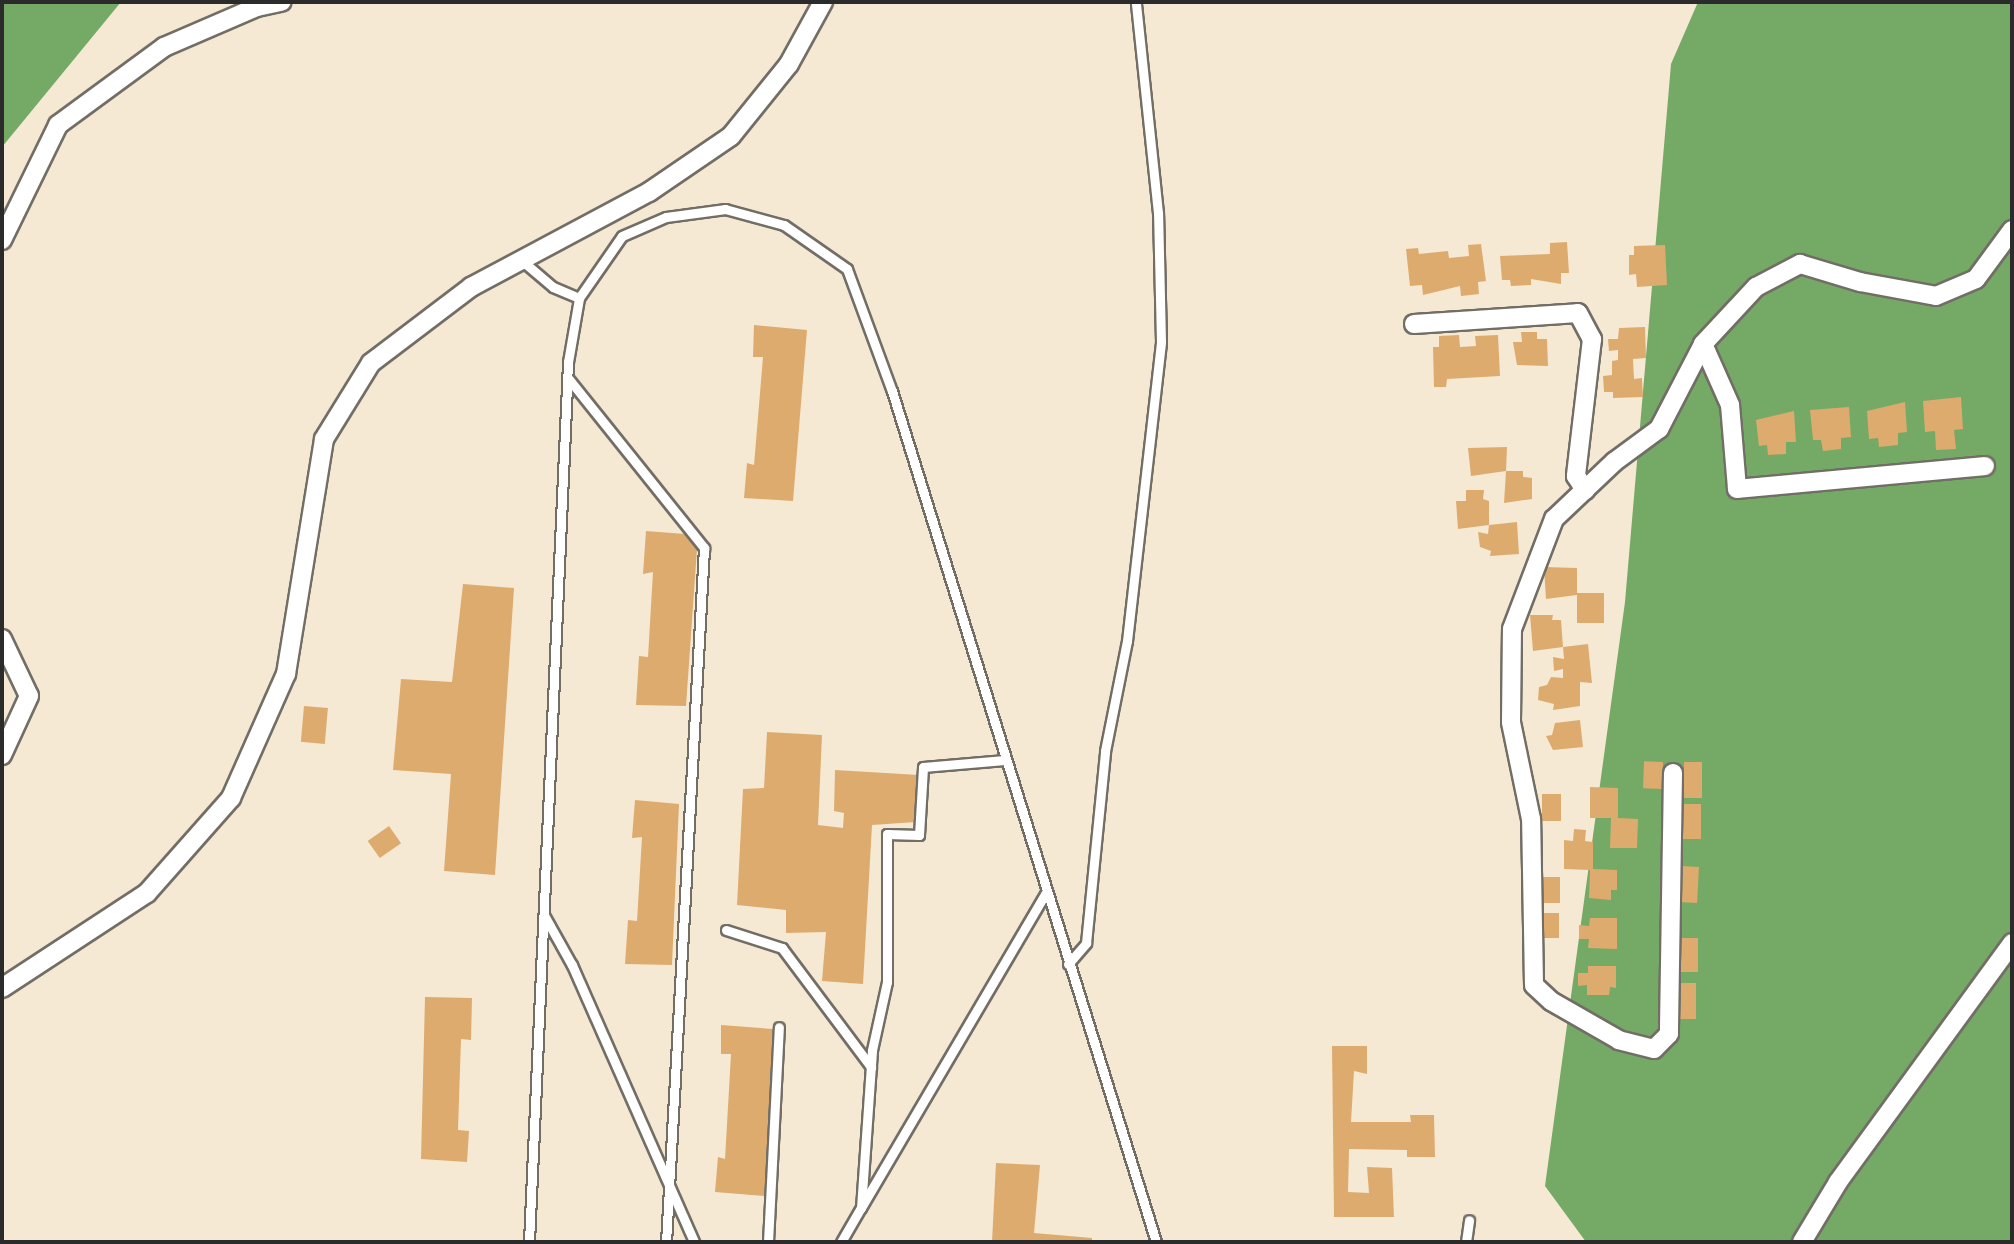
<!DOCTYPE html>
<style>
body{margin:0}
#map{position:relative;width:2014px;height:1244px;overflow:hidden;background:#f5e9d3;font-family:"Libre Bodoni",serif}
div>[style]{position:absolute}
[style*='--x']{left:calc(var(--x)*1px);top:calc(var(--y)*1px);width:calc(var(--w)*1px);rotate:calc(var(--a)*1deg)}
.forest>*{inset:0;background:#74aa66}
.building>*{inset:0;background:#deab6e;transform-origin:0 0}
.roads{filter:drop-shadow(2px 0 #726e66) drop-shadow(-2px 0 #726e66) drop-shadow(0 2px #726e66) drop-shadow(0 -2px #726e66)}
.service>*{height:9px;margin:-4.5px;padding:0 4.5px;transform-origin:4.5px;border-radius:4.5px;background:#fff}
.minor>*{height:18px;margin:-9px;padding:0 9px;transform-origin:9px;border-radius:9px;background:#fff}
span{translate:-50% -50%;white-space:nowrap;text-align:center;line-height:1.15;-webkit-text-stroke:5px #fbf7ec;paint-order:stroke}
.frame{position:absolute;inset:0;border:4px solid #2b2b2b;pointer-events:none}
</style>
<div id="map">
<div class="forest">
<i style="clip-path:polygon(2px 2px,121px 2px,2px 147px)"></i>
<i style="clip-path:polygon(1698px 2px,2012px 2px,2012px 1242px,1586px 1242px,1545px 1186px,1625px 602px,1671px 64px)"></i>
</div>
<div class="building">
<i style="clip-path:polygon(1567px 242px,1569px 273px,1561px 273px,1561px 284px,1531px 279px,1531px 285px,1511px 286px,1510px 280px,1502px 280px,1500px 256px,1550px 254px,1550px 243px)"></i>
<i style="clip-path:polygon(1481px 244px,1486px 281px,1478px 282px,1479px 294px,1461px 296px,1460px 286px,1423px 295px,1422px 285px,1410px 286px,1406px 249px,1418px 248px,1419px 254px,1448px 251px,1449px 258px,1469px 256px,1468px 245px)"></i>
<i style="clip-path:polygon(1665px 245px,1667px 285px,1637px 287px,1636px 274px,1629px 275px,1629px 255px,1634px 255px,1634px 246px)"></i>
<i style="clip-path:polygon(754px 325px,807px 330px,793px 501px,744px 498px,747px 463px,754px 465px,763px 357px,753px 357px)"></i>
<i style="clip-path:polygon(1645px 327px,1646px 358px,1633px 359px,1634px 379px,1642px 378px,1643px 397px,1613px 398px,1613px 392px,1604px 392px,1603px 376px,1612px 375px,1612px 361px,1618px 360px,1618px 350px,1609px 351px,1608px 339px,1618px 339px,1619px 328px)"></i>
<i style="clip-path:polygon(1521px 332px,1537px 332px,1537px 339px,1547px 339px,1548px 366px,1517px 365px,1513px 342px,1522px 342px)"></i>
<i style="clip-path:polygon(1459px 335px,1460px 347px,1476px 346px,1475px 336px,1498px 335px,1500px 376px,1447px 379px,1446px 387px,1434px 387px,1433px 347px,1439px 347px,1439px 336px)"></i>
<i style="clip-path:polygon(1961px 397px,1963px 429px,1954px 430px,1956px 449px,1936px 450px,1935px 431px,1925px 432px,1923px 401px)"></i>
<i style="clip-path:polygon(1905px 402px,1907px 432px,1898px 433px,1898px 445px,1879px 447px,1878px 438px,1869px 439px,1867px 411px)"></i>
<i style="clip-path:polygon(1849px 407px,1851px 437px,1841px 438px,1841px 449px,1823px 451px,1821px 440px,1813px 440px,1810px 410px)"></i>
<i style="clip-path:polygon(1794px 411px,1796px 442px,1786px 442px,1786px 454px,1768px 455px,1767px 445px,1759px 446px,1756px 420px)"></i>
<i style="clip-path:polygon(1507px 447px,1506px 471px,1471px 476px,1468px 448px)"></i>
<i style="clip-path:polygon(1506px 471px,1523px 471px,1523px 477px,1532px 478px,1532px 499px,1504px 503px)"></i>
<i style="clip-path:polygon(1466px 490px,1484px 490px,1483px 499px,1489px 501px,1489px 525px,1458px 529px,1456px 501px,1466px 501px)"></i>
<i style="clip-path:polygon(1517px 522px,1519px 554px,1490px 556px,1491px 551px,1480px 547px,1478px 532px,1488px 534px,1489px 525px)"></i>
<i style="clip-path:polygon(646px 531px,698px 535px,686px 706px,636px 705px,639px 656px,648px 657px,653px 572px,643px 574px)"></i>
<i style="clip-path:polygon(1544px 567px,1577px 568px,1577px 595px,1546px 599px)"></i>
<i style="clip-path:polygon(463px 584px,514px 588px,495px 875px,444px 871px,451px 774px,393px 770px,401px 679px,452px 682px)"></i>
<i style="left:1604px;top:593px;width:30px;height:27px;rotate:90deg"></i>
<i style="clip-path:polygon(1530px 615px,1553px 615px,1552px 620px,1561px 620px,1563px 647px,1588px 644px,1592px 683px,1580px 682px,1580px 706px,1553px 710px,1554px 704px,1538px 700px,1539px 687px,1547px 685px,1551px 677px,1563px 678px,1563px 669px,1554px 671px,1553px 657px,1564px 659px,1563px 647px,1533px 651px)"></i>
<i style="left:304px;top:706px;width:24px;height:36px;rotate:5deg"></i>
<i style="clip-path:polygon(1580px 720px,1583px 747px,1553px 750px,1546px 736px,1552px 735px,1555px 723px)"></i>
<i style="clip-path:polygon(767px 732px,822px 735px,818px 825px,843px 828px,844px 813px,834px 811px,835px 770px,919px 775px,916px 822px,872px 825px,863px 984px,822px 981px,826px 932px,786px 933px,786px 910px,737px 905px,743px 789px,764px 788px)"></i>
<i style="left:1663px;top:762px;width:27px;height:19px;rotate:92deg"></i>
<i style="left:1684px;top:762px;width:18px;height:36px"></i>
<i style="clip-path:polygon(1590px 787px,1618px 788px,1618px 818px,1638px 819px,1637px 848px,1610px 848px,1611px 818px,1590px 818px)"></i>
<i style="left:1542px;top:794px;width:19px;height:27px"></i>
<i style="clip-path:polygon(635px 800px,679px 804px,672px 965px,625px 964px,628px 920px,637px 921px,642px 837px,632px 838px)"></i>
<i style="left:1683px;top:804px;width:18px;height:35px"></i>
<i style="left:389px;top:826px;width:21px;height:26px;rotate:55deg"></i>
<i style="clip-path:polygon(1574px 829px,1586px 830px,1585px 841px,1593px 842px,1593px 869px,1617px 870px,1617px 890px,1611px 890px,1611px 900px,1589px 898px,1590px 870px,1564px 869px,1564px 840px,1573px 841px)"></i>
<i style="left:1681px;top:866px;width:18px;height:36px;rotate:3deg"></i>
<i style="left:1541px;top:877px;width:19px;height:26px"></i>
<i style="left:1541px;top:913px;width:18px;height:25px"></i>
<i style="clip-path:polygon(1590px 918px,1617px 918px,1617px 949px,1588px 948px,1589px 939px,1579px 939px,1579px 925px,1589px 926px)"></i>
<i style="left:1679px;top:938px;width:19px;height:34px"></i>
<i style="clip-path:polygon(1588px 966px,1616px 966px,1616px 988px,1610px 987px,1609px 995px,1587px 995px,1587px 985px,1578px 986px,1578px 973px,1588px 973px)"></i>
<i style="left:1677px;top:983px;width:19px;height:36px"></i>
<i style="clip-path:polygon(425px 997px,472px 998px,471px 1040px,461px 1039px,458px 1130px,469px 1131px,467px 1162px,421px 1159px)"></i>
<i style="clip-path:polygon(721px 1025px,773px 1029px,765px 1196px,715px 1192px,718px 1157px,725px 1159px,731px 1054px,721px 1054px)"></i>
<i style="clip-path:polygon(1332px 1046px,1367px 1046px,1367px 1074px,1354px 1071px,1351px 1122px,1411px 1122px,1410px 1115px,1434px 1115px,1435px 1157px,1407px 1157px,1407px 1150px,1349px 1149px,1348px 1192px,1369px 1193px,1367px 1167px,1392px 1168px,1394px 1217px,1334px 1217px)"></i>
<i style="clip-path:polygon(996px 1163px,1040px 1165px,1034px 1233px,1092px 1238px,1092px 1242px,992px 1242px)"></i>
</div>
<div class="roads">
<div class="service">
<i style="--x:520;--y:259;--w:43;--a:40.3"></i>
<i style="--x:553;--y:287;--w:28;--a:23"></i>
<i style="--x:568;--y:378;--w:218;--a:51.3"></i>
<i style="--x:704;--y:548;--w:695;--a:93.13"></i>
<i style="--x:544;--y:915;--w:57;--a:60.8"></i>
<i style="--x:572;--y:965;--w:303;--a:66.2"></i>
<i style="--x:726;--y:930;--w:59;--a:17.8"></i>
<i style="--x:782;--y:948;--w:149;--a:53.2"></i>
<i style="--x:1068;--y:964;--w:28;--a:-49"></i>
<i style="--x:1086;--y:943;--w:193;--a:-84.3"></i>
<i style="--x:1105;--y:751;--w:112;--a:-78.7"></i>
<i style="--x:1127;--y:641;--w:301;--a:-83.5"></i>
<i style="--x:1161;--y:342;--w:129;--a:-91.3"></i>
<i style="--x:1158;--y:213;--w:212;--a:-96"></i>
<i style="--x:862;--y:1206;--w:363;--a:-59.6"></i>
<i style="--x:529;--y:1242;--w:881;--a:-87.46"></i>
<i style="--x:568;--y:362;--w:65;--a:-80.2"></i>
<i style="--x:579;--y:298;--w:75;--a:-55.3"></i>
<i style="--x:622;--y:236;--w:48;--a:-23.4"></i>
<i style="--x:666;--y:217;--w:60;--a:-7.7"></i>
<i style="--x:725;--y:209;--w:61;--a:15.2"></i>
<i style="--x:784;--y:225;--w:77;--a:34.9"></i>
<i style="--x:847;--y:269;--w:130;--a:69.8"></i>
<i style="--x:892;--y:391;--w:891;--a:72.76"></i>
<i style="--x:768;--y:1242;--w:215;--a:-87.1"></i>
<i style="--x:841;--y:1242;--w:39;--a:-60"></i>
<i style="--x:861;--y:1208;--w:158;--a:-86"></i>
<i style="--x:872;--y:1050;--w:70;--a:-77.6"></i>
<i style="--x:887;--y:982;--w:148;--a:-90"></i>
<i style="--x:887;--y:834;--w:32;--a:2"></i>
<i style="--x:919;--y:835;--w:68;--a:-86.6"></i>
<i style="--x:923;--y:767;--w:82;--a:-4.9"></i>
<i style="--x:1466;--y:1242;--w:22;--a:-82"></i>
</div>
<div class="minor">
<i style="--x:2;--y:240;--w:128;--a:-64"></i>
<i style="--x:58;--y:125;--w:132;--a:-36.3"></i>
<i style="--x:164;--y:47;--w:101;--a:-23.3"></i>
<i style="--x:257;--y:7;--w:25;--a:-12"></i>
<i style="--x:1414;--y:324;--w:164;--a:-3.8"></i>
<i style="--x:1578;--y:313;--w:30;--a:62"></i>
<i style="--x:1592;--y:339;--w:138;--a:96.7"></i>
<i style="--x:1576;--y:476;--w:17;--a:57"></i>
<i style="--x:1703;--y:344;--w:67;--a:66.1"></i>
<i style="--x:1730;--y:405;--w:84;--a:85.2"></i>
<i style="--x:1737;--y:489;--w:249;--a:-5.3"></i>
<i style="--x:2;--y:639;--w:63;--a:64.7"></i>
<i style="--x:29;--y:696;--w:65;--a:114.6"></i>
<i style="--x:1673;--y:773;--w:261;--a:90.9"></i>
<i style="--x:1669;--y:1034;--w:21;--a:135"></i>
<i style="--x:1654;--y:1049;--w:36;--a:-166"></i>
<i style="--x:1619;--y:1040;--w:78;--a:-150.2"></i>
<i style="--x:1551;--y:1001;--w:23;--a:-137"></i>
<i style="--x:1534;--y:985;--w:166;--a:-91"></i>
<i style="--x:1531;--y:819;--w:99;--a:-101.7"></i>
<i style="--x:1511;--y:722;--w:93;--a:-89.4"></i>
<i style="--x:1512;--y:629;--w:118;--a:-69.1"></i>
<i style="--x:1554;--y:519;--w:83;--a:-43.5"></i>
<i style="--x:1614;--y:462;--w:56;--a:-36.3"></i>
<i style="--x:1659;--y:429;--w:96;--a:-62.6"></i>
<i style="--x:1703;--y:344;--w:78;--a:-47.1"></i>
<i style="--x:1756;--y:287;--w:50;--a:-27.6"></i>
<i style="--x:1800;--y:264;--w:63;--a:16.7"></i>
<i style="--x:1860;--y:282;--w:77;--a:10.4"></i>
<i style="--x:1936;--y:296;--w:43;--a:-23"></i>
<i style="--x:1976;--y:279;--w:61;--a:-53.7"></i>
<i style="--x:2;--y:988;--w:173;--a:-33.2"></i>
<i style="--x:147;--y:893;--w:127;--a:-48.5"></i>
<i style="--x:231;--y:798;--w:136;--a:-66.1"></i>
<i style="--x:286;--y:674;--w:238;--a:-80.8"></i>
<i style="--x:324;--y:439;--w:89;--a:-58.3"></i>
<i style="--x:371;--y:363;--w:126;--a:-37.2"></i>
<i style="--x:471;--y:287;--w:202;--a:-28.1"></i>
<i style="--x:649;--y:192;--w:99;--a:-34.3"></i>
<i style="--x:731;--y:136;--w:92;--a:-51.1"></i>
<i style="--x:789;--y:64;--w:71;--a:-61.3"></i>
<i style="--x:1802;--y:1242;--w:70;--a:-59"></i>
<i style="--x:1838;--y:1182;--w:296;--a:-53.9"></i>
</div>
</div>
<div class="frame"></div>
</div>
